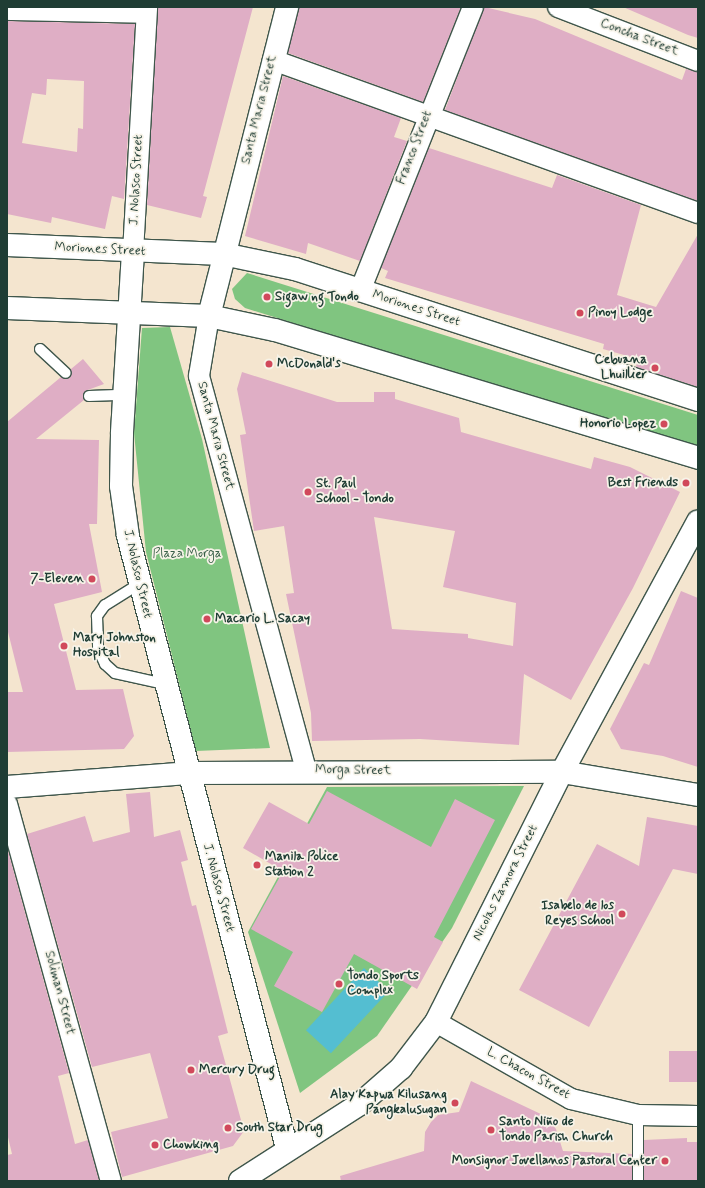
<!DOCTYPE html>
<meta charset="utf-8">
<style>
body{margin:0}
#map{position:relative;width:705px;height:1188px;overflow:hidden;background:#f4e5cf;font-family:Mynerve,sans-serif}
div>[style]{position:absolute}
[style*='--x']{left:calc(var(--x)*1px);top:calc(var(--y)*1px);width:calc(var(--w)*1px);rotate:calc(var(--a)*1deg)}
.green>*{inset:0;background:#80c580}
.water>*{inset:0;background:#54bed1;transform-origin:0 0}
.building>*{inset:0;background:#dfaec5;transform-origin:0 0}
.roads{filter:drop-shadow(1px 0 #3f564b) drop-shadow(-1px 0 #3f564b) drop-shadow(0 1px #3f564b) drop-shadow(0 -1px #3f564b)}
.service>*{height:10px;margin:-5px;padding:0 5px;transform-origin:5px;border-radius:5px;background:#fff}
.pedestrian>*{height:15px;margin:-7.5px;padding:0 7.5px;transform-origin:7.5px;border-radius:7.5px;background:#fff}
.minor>*{height:20px;margin:-10px;padding:0 10px;transform-origin:10px;border-radius:10px;background:#fff}
.tertiary>*{height:22px;margin:-11px;padding:0 11px;transform-origin:11px;border-radius:11px;background:#fff}
.secondary>*{height:22px;margin:-11px;padding:0 11px;transform-origin:11px;border-radius:11px;background:#fff}
.dots>*{width:11px;height:11px;translate:-50% -50%;box-sizing:border-box;border:2px solid #f7f3e8;border-radius:50%}
span{translate:-50% -50%;white-space:nowrap;text-align:center;line-height:1.15;-webkit-text-stroke:3.5px #f7f3e8;paint-order:stroke}
.street-label{font-size:13px;color:#1f3d34}
.poi-label{font-size:13px;color:#1f3d34;font-weight:700}
.left{translate:0 -50%;text-align:left}
.right{translate:-100% -50%;text-align:right}
.park-label{font-size:13px;color:#375f47}
.frame{position:absolute;inset:0;border:8px solid #1f3d34;pointer-events:none}
</style>
<div id="map">
<div class="green">
<i style="clip-path:polygon(247px 273px,698px 415px,698px 450px,245px 308px,235px 299px,232px 289px)"></i>
<i style="clip-path:polygon(170px 327px,202px 439px,270px 748px,196px 751px,146px 552px,134px 433px,142px 328px)"></i>
<i style="clip-path:polygon(524px 786px,452px 928px,377px 1036px,300px 1093px,248px 932px,327px 787px)"></i>
</div>
<div class="water">
<i style="left:364px;top:968px;width:34px;height:85px;rotate:43deg"></i>
</div>
<div class="building">
<i style="clip-path:polygon(158px 7px,253px 7px,203px 196px,207px 197px,201px 218px,147px 205px)"></i>
<i style="clip-path:polygon(299px 7px,461px 7px,423px 102px,288px 53px)"></i>
<i style="clip-path:polygon(484px 7px,535px 19px,682px 80px,686px 69px,698px 72px,698px 201px,445px 110px)"></i>
<i style="clip-path:polygon(623px 7px,698px 7px,698px 38px,688px 35px)"></i>
<i style="clip-path:polygon(evenodd,7px 21px,135px 24px,124px 199px,112px 196px,105px 229px,52px 217px,51px 223px,7px 214px,7px 21px,47px 79px,84px 81px,83px 129px,78px 128px,77px 152px,22px 143px,32px 93px,46px 95px,47px 79px)"></i>
<i style="clip-path:polygon(283px 76px,401px 118px,394px 137px,407px 141px,360px 261px,308px 243px,306px 254px,245px 236px)"></i>
<i style="clip-path:polygon(429px 148px,552px 188px,557px 175px,641px 205px,617px 295px,656px 307px,698px 234px,698px 387px,636px 367px,638px 359px,603px 349px,604px 344px,385px 278px,388px 271px,381px 268px)"></i>
<i style="clip-path:polygon(83px 359px,104px 384px,85px 391px,84px 400px,36px 439px,99px 440px,97px 524px,89px 524px,102px 592px,54px 604px,76px 690px,123px 689px,134px 736px,124px 749px,7px 752px,7px 692px,23px 692px,7px 628px,7px 422px,61px 377px,70px 378px,71px 369px)"></i>
<i style="clip-path:polygon(evenodd,242px 372px,337px 402px,374px 402px,374px 392px,395px 392px,395px 399px,459px 418px,461px 432px,591px 469px,594px 457px,630px 467px,680px 492px,633px 588px,571px 700px,524px 674px,519px 745px,420px 739px,312px 741px,311px 713px,286px 594px,294px 593px,284px 526px,254px 531px,240px 435px,246px 434px,237px 389px,242px 372px,374px 517px,455px 531px,443px 587px,516px 603px,513px 646px,468px 638px,468px 634px,392px 629px,374px 517px)"></i>
<i style="clip-path:polygon(681px 591px,698px 598px,698px 767px,663px 756px,621px 749px,610px 729px,644px 663px,649px 665px)"></i>
<i style="clip-path:polygon(327px 791px,431px 847px,455px 799px,495px 820px,434px 937px,443px 942px,417px 989px,354px 954px,322px 1012px,274px 986px,293px 952px,251px 929px,283px 871px,243px 848px,269px 802px,309px 824px)"></i>
<i style="clip-path:polygon(150px 792px,154px 837px,180px 830px,188px 860px,181px 862px,192px 906px,196px 905px,228px 1033px,218px 1036px,244px 1131px,233px 1146px,122px 1177px,111px 1132px,168px 1118px,150px 1053px,92px 1067px,27px 834px,85px 816px,93px 842px,130px 832px,126px 794px)"></i>
<i style="clip-path:polygon(647px 817px,698px 826px,698px 874px,673px 869px,589px 1027px,519px 990px,597px 844px,639px 866px)"></i>
<i style="clip-path:polygon(7px 847px,69px 1073px,58px 1076px,75px 1144px,88px 1140px,99px 1181px,7px 1181px,7px 1155px,12px 1154px,7px 1133px)"></i>
<i style="left:669px;top:1051px;width:29px;height:31px"></i>
<i style="clip-path:polygon(471px 1081px,545px 1116px,556px 1129px,563px 1151px,632px 1154px,632px 1181px,341px 1181px,340px 1176px,424px 1151px,425px 1132px,431px 1122px,438px 1115px,459px 1112px)"></i>
<i style="clip-path:polygon(687px 1138px,687px 1142px,698px 1142px,698px 1181px,644px 1181px,644px 1140px)"></i>
</div>
<div class="roads">
<div class="service">
<i style="--x:40;--y:349;--w:35;--a:43"></i>
<i style="--x:89;--y:396;--w:35;--a:-2"></i>
<i style="--x:139;--y:584;--w:40;--a:148"></i>
<i style="--x:105;--y:605;--w:14;--a:126"></i>
<i style="--x:97;--y:616;--w:33;--a:88"></i>
<i style="--x:98;--y:649;--w:17;--a:65"></i>
<i style="--x:105;--y:664;--w:13;--a:42"></i>
<i style="--x:115;--y:673;--w:50;--a:12.7"></i>
<i style="--x:638;--y:1181;--w:66;--a:-90"></i>
</div>
<div class="pedestrian">
<i style="--x:7;--y:12;--w:140;--a:1.2"></i>
</div>
<div class="minor">
<i style="--x:558;--y:7;--w:150;--a:21.1"></i>
<i style="--x:273;--y:60;--w:452;--a:19.8"></i>
<i style="--x:133;--y:252;--w:245;--a:-86.7"></i>
<i style="--x:360;--y:291;--w:306;--a:-68.3"></i>
<i style="--x:209;--y:316;--w:61;--a:99.5"></i>
<i style="--x:199;--y:376;--w:408;--a:74.8"></i>
<i style="--x:7;--y:804;--w:391;--a:74.6"></i>
<i style="--x:436;--y:1022;--w:155;--a:29.7"></i>
<i style="--x:571;--y:1099;--w:69;--a:13.4"></i>
<i style="--x:638;--y:1115;--w:60;--a:1"></i>
</div>
<div class="tertiary">
<i style="--x:133;--y:252;--w:182;--a:93.5"></i>
<i style="--x:122;--y:434;--w:52;--a:91.1"></i>
<i style="--x:121;--y:486;--w:50;--a:82"></i>
<i style="--x:128;--y:536;--w:632;--a:75.44"></i>
<i style="--x:209;--y:316;--w:319;--a:-75.8"></i>
<i style="--x:7;--y:787;--w:181;--a:-4.4"></i>
<i style="--x:187;--y:773;--w:375;--a:-0.2"></i>
<i style="--x:562;--y:772;--w:138;--a:9.6"></i>
<i style="--x:240;--y:1181;--w:143;--a:-32.7"></i>
<i style="--x:360;--y:1104;--w:55;--a:-41.3"></i>
<i style="--x:401;--y:1068;--w:58;--a:-52.7"></i>
<i style="--x:436;--y:1022;--w:280;--a:-63.3"></i>
<i style="--x:562;--y:772;--w:285;--a:-61.5"></i>
</div>
<div class="secondary">
<i style="--x:7;--y:245;--w:216;--a:2.4"></i>
<i style="--x:223;--y:254;--w:74;--a:11.8"></i>
<i style="--x:295;--y:269;--w:424;--a:18"></i>
<i style="--x:7;--y:308;--w:202;--a:2.3"></i>
<i style="--x:209;--y:316;--w:67;--a:12"></i>
<i style="--x:275;--y:330;--w:442;--a:16.8"></i>
</div>
</div>
<div class="dots">
<i style="left:267px;top:297px;background:#d1495b"></i>
<i style="left:580px;top:313px;background:#d1495b"></i>
<i style="left:269px;top:364px;background:#d1495b"></i>
<i style="left:655px;top:368px;background:#d1495b"></i>
<i style="left:664px;top:424px;background:#d1495b"></i>
<i style="left:686px;top:483px;background:#d1495b"></i>
<i style="left:308px;top:492px;background:#d1495b"></i>
<i style="left:92px;top:579px;background:#d1495b"></i>
<i style="left:207px;top:619px;background:#d1495b"></i>
<i style="left:64px;top:646px;background:#d1495b"></i>
<i style="left:257px;top:865px;background:#d1495b"></i>
<i style="left:622px;top:914px;background:#d1495b"></i>
<i style="left:339px;top:984px;background:#d1495b"></i>
<i style="left:191px;top:1070px;background:#d1495b"></i>
<i style="left:455px;top:1103px;background:#d1495b"></i>
<i style="left:228px;top:1128px;background:#d1495b"></i>
<i style="left:491px;top:1130px;background:#d1495b"></i>
<i style="left:155px;top:1145px;background:#d1495b"></i>
<i style="left:665px;top:1161px;background:#d1495b"></i>
</div>
<div class="street-label">
<span style="left:639px;top:38px;rotate:21deg">Concha Street</span>
<span style="left:260px;top:110px;rotate:-76deg">Santa Maria Street</span>
<span style="left:415px;top:148px;rotate:-69deg">Franco Street</span>
<span style="left:137px;top:180px;rotate:-87deg">J. Nolasco Street</span>
<span style="left:100px;top:250px;rotate:3deg">Moriones Street</span>
<span style="left:416px;top:309px;rotate:18deg">Moriones Street</span>
<span style="left:215px;top:436px;rotate:75deg">Santa Maria Street</span>
<span style="left:137px;top:574px;rotate:77deg">J. Nolasco Street</span>
<span style="left:353px;top:771px;rotate:1deg">Morga Street</span>
<span style="left:506px;top:883px;rotate:-63deg">Nicolas Zamora Street</span>
<span style="left:218px;top:888px;rotate:75deg">J. Nolasco Street</span>
<span style="left:59px;top:993px;rotate:75deg">Soliman Street</span>
<span style="left:528px;top:1074px;rotate:29deg">L. Chacon Street</span>
</div>
<div class="poi-label">
<span class="left" style="left:275px;top:297px">Sigaw ng Tondo</span>
<span class="left" style="left:588px;top:313px">Pinoy Lodge</span>
<span class="right" style="left:647px;top:368px">Cebuana<br>Lhuillier</span>
<span class="left" style="left:277px;top:364px">McDonald's</span>
<span class="right" style="left:656px;top:424px">Honorio Lopez</span>
<span class="right" style="left:678px;top:483px">Best Friends</span>
<span class="left" style="left:316px;top:492px">St. Paul<br>School - Tondo</span>
<span class="right" style="left:84px;top:579px">7-Eleven</span>
<span class="left" style="left:215px;top:619px">Macario L. Sacay</span>
<span class="left" style="left:73px;top:646px">Mary Johnston<br>Hospital</span>
<span class="left" style="left:265px;top:865px">Manila Police<br>Station 2</span>
<span class="right" style="left:614px;top:914px">Isabelo de los<br>Reyes School</span>
<span class="left" style="left:347px;top:984px">Tondo Sports<br>Complex</span>
<span class="left" style="left:199px;top:1070px">Mercury Drug</span>
<span class="right" style="left:447px;top:1103px">Alay Kapwa Kilusang<br>Pangkalusugan</span>
<span class="left" style="left:499px;top:1130px">Santo Niño de<br>Tondo Parish Church</span>
<span class="left" style="left:236px;top:1128px">South Star Drug</span>
<span class="left" style="left:163px;top:1145px">Chowking</span>
<span class="right" style="left:657px;top:1161px">Monsignor Jovellanos Pastoral Center</span>
</div>
<div class="park-label">
<span style="left:187px;top:554px">Plaza Morga</span>
</div>
<div class="frame"></div>
</div>
